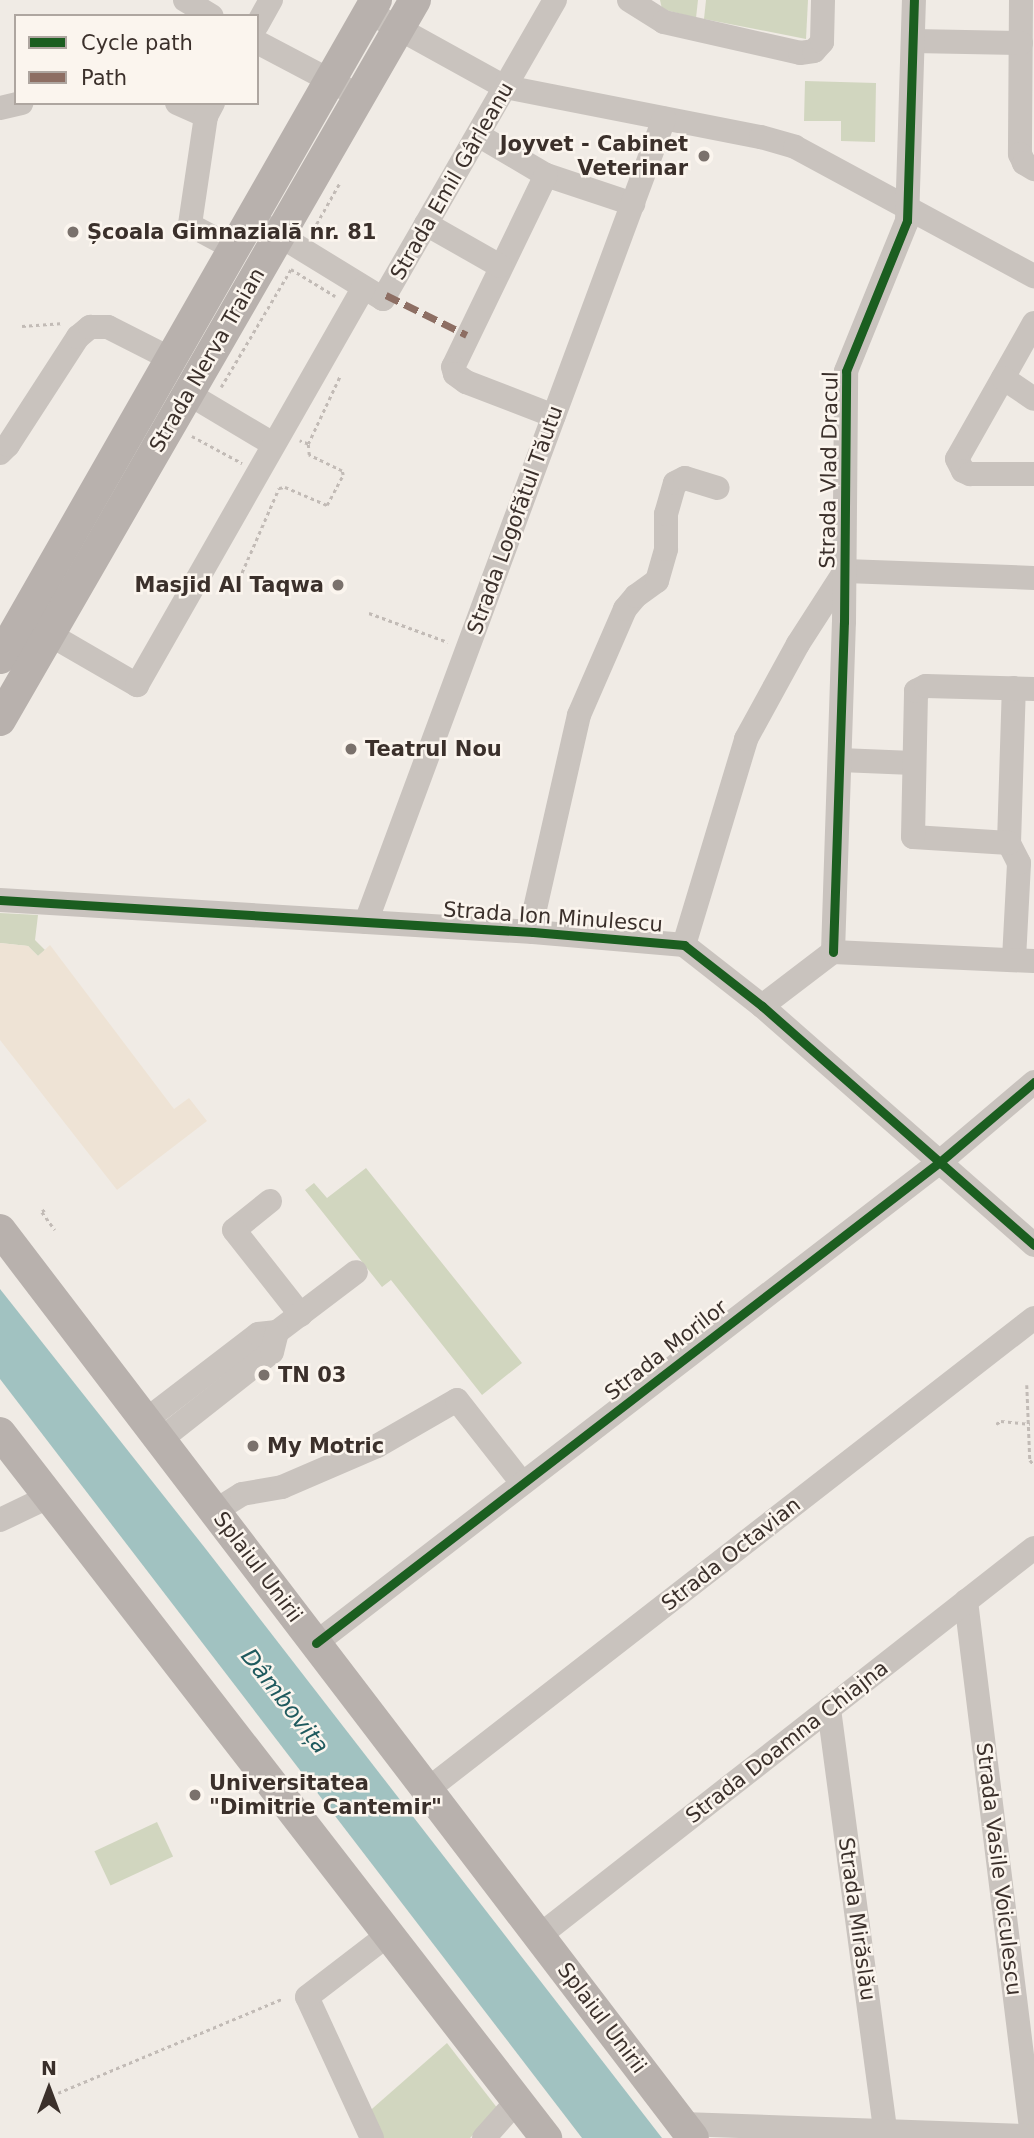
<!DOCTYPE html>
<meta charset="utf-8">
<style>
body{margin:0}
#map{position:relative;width:1034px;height:2138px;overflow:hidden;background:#f0ebe5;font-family:"DejaVu Sans",sans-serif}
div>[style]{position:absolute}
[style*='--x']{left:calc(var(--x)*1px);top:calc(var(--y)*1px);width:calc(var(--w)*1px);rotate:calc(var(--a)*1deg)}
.green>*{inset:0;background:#d1d6bf;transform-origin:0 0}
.plaza>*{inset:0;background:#eee3d5}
.water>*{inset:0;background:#a1c2c1}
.path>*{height:2.5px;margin-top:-1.25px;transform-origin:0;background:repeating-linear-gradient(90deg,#c2bbb6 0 3.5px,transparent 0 7px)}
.minor>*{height:24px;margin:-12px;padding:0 12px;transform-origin:12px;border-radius:12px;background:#c9c3be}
.major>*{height:32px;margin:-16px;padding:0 16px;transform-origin:16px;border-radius:16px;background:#b8b1ad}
.quiet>*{height:7px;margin-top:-3.5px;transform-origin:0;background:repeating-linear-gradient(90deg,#8d6e63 0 14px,transparent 0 21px)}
.cycleway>*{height:9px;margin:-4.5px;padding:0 4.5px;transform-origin:4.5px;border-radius:4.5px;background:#1b5e20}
.dots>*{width:19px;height:19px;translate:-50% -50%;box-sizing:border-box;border:4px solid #fbf5ee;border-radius:50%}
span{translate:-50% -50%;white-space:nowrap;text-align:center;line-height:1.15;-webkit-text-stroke:5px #fbf5ee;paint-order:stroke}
.poi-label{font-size:21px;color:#3b302b;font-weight:700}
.right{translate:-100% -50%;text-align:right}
.left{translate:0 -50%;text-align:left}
.street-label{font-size:21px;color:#3b302b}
.water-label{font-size:23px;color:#1f5a5e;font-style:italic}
.legend{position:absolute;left:14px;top:14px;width:245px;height:91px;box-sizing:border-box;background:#fbf5ee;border:2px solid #aea6a0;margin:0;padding:9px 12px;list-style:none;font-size:21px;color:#3b302b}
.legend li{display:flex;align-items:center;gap:14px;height:35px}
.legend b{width:35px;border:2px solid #aea6a0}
.north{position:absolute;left:14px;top:2054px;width:70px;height:70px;-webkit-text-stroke:5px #fbf5ee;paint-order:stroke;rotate:0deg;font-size:19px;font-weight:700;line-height:28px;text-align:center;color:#3b302b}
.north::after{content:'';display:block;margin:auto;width:24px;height:32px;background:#3b302b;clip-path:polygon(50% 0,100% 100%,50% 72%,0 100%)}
</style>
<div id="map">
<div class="green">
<i style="clip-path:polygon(660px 0,698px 0,696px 18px,662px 9px)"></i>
<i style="clip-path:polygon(706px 0,808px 0,806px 39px,704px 19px)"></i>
<i style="clip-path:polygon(805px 81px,876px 83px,875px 142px,841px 141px,841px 121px,804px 121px)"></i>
<i style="clip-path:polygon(0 913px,38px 915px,35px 940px,45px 950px,38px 956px,28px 946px,0 943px)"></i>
<i style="clip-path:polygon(366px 1168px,522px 1363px,482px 1395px,391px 1280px,382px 1287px,305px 1190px,314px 1183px,327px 1198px)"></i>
<i style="left:157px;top:1822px;width:38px;height:69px;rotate:65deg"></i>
<i style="clip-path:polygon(447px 2043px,498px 2109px,470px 2138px,375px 2138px,365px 2115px)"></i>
</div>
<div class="plaza">
<i style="clip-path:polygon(0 943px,28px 946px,38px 956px,50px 945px,174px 1109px,189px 1098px,207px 1121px,117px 1190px,0 1040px)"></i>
</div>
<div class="water">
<i style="clip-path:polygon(0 1289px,205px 1548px,662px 2138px,582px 2138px,0 1379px)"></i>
</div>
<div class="path">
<i style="--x:313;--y:230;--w:53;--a:-60.5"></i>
<i style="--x:22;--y:326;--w:42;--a:-4.1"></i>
<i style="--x:221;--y:387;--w:137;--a:-59.3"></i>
<i style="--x:291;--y:269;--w:52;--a:31.5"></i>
<i style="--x:192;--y:436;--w:57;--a:28.4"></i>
<i style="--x:308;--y:444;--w:75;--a:-64.8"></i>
<i style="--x:239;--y:579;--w:99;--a:-66.3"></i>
<i style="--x:279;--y:488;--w:6;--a:-9"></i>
<i style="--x:285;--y:487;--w:46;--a:23.2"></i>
<i style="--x:327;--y:505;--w:34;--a:-62"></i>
<i style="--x:343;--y:475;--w:4;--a:-104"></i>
<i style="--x:342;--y:471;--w:37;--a:-154"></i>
<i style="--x:309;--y:455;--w:11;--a:-95"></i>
<i style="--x:308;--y:444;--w:9;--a:-159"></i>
<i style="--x:369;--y:613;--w:84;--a:20.2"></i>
<i style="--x:45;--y:1210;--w:4;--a:146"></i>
<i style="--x:42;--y:1212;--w:22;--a:54"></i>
<i style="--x:1027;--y:1385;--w:75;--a:87.7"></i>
<i style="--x:1030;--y:1460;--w:6;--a:51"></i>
<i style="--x:996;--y:1424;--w:6;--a:-31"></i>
<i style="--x:1001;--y:1421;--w:29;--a:6"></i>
<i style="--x:58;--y:2093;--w:243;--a:-22.8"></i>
</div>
<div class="minor">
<i style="--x:185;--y:0;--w:31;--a:31"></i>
<i style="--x:629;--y:0;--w:41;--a:32.2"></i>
<i style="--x:664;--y:22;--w:139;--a:12.8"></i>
<i style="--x:800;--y:53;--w:14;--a:-8"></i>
<i style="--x:814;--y:51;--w:12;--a:-48"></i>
<i style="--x:822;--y:42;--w:42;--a:-88.6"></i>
<i style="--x:1021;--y:0;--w:154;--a:90.4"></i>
<i style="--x:1020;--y:154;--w:10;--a:66"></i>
<i style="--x:1024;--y:163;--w:12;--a:31"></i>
<i style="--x:369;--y:12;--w:155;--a:28.9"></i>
<i style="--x:505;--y:87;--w:261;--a:11.1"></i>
<i style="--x:761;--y:137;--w:35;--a:16"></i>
<i style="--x:795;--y:147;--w:272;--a:28.4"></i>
<i style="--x:257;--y:25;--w:29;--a:-61"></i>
<i style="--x:913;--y:41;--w:108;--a:1.1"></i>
<i style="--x:257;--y:42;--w:101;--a:27.8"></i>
<i style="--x:177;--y:103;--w:32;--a:24"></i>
<i style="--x:206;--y:116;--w:15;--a:-62"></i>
<i style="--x:0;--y:108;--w:22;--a:-13"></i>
<i style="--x:206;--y:116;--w:110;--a:98.4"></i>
<i style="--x:190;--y:225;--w:49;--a:28.1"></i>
<i style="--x:478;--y:135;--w:79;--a:30.5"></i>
<i style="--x:546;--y:175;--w:92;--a:18.4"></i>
<i style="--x:546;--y:175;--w:213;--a:115.8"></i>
<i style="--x:453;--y:367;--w:7;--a:74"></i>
<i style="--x:455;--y:374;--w:14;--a:36"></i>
<i style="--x:466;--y:382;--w:94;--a:21.1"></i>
<i style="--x:251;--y:218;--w:155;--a:31.5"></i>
<i style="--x:383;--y:299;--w:345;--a:-60.1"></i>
<i style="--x:426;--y:224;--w:85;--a:29.6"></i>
<i style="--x:1034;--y:323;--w:156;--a:119.5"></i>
<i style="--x:957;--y:459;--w:13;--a:63"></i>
<i style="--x:963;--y:471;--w:8;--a:23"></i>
<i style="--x:970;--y:474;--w:64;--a:0"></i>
<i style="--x:1003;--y:378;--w:37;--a:34"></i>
<i style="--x:189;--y:394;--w:98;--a:30.8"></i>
<i style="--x:0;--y:453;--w:11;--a:-45"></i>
<i style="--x:8;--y:445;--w:129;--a:-57.1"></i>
<i style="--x:78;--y:337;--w:16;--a:-40"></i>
<i style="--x:90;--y:327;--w:18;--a:0"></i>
<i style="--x:108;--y:327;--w:68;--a:26.9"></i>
<i style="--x:845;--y:571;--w:189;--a:2.1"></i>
<i style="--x:49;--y:634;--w:102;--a:30.1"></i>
<i style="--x:137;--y:685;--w:457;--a:-60.3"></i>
<i style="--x:840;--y:760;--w:73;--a:2.4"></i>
<i style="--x:1009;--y:843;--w:155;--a:-88.2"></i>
<i style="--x:0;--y:900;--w:534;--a:3.44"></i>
<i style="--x:533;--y:932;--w:152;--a:4.9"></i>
<i style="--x:684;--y:945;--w:99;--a:38"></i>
<i style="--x:762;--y:1006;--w:362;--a:41.3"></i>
<i style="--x:366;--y:922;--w:857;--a:-69.64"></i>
<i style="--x:533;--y:932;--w:19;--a:-87"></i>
<i style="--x:534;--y:913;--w:203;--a:-77.2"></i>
<i style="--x:579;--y:715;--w:116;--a:-66.5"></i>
<i style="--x:625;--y:609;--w:17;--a:-50"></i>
<i style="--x:636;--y:596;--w:26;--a:-36"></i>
<i style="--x:657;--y:581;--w:33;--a:-74"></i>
<i style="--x:666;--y:549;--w:35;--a:-90"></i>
<i style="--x:666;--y:514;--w:32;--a:-74"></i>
<i style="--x:675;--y:483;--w:11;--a:-27"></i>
<i style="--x:685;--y:478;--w:34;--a:17"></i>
<i style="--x:684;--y:945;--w:215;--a:-73.2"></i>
<i style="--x:746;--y:739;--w:108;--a:-61.3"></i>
<i style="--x:798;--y:644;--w:87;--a:-57.2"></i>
<i style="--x:833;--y:952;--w:330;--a:-88.1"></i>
<i style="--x:844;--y:622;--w:251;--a:-89.5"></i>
<i style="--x:846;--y:371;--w:162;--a:-67.9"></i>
<i style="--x:907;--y:221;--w:221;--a:-88.2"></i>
<i style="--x:1014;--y:959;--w:96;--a:-87"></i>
<i style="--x:1019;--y:863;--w:22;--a:-117"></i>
<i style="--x:1009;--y:843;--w:96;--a:-176.4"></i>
<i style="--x:913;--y:837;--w:146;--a:-88.8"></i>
<i style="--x:916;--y:691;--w:11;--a:-27"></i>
<i style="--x:926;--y:686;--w:108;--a:1.6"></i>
<i style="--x:762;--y:1006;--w:89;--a:-37.3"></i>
<i style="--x:833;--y:952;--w:201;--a:2.6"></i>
<i style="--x:270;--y:1201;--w:46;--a:141.1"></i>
<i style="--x:234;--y:1230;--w:108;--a:51.8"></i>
<i style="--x:146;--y:1420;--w:141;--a:-37.5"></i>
<i style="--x:258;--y:1334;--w:19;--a:-6"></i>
<i style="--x:277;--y:1332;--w:99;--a:-37.2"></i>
<i style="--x:160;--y:1440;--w:142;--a:-38.2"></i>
<i style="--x:272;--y:1352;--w:21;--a:-76"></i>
<i style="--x:215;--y:1511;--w:32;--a:-32"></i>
<i style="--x:242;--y:1494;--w:41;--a:-9.9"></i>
<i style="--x:282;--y:1487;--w:103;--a:-23.3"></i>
<i style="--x:377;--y:1446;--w:92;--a:-29.9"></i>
<i style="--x:457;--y:1400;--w:105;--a:51.9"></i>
<i style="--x:0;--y:1520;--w:53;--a:-25.6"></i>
<i style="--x:966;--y:1601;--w:539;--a:82.97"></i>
<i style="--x:316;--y:1643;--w:789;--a:-37.64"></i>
<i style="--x:941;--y:1161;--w:122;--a:-40.3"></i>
<i style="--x:829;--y:1709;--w:425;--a:82.4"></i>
<i style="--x:427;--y:1790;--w:769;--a:-37.87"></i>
<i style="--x:539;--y:1936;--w:629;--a:-38.09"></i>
<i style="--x:682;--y:2124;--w:352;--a:2"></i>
<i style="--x:372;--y:2138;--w:155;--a:-114.7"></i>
<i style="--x:307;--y:1997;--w:103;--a:-37.5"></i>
<i style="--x:484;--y:2138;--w:50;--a:-48.3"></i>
</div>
<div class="major">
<i style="--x:0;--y:658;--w:758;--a:-60.26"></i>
<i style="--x:0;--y:720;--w:831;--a:-60.04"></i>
<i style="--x:0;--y:1230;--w:1142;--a:52.65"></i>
<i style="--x:0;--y:1433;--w:892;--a:52.24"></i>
</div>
<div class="quiet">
<i style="--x:386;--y:295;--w:90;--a:26.3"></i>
</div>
<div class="cycleway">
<i style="--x:0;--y:900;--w:534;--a:3.44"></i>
<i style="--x:533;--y:932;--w:152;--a:4.9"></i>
<i style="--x:684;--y:945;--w:99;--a:38"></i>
<i style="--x:762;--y:1006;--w:362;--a:41.3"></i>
<i style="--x:833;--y:952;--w:330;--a:-88.1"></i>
<i style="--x:844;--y:622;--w:251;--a:-89.5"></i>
<i style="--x:846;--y:371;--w:162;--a:-67.9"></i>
<i style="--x:907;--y:221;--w:221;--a:-88.2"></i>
<i style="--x:316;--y:1643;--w:789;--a:-37.64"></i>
<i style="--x:941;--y:1161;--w:122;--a:-40.3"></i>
</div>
<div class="dots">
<i style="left:704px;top:156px;background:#7a716c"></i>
<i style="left:73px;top:232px;background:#7a716c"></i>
<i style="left:338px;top:585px;background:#7a716c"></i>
<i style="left:351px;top:749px;background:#7a716c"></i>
<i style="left:264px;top:1375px;background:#7a716c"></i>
<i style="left:253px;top:1446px;background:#7a716c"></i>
<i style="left:195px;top:1795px;background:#7a716c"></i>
</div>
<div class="poi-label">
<span class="right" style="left:688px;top:156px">Joyvet - Cabinet<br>Veterinar</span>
<span class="left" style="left:87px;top:232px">Școala Gimnazială nr. 81</span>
<span class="right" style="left:324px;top:585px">Masjid Al Taqwa</span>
<span class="left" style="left:365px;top:749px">Teatrul Nou</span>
<span class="left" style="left:278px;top:1375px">TN 03</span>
<span class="left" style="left:267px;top:1446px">My Motric</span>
<span class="left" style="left:209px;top:1795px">Universitatea<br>"Dimitrie Cantemir"</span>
</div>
<div class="street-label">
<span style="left:452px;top:181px;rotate:-60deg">Strada Emil Gârleanu</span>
<span style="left:207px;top:360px;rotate:-60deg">Strada Nerva Traian</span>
<span style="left:829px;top:470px;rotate:-89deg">Strada Vlad Dracul</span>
<span style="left:515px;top:520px;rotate:-70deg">Strada Logofătul Tăutu</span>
<span style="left:553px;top:917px;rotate:4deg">Strada Ion Minulescu</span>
<span style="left:666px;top:1350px;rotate:-38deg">Strada Morilor</span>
<span style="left:731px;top:1554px;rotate:-38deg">Strada Octavian</span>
<span style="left:258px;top:1567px;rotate:53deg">Splaiul Unirii</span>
<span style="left:787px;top:1742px;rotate:-38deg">Strada Doamna Chiajna</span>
<span style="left:999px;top:1869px;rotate:83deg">Strada Vasile Voiculescu</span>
<span style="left:857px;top:1919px;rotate:82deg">Strada Mirăslău</span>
<span style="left:602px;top:2018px;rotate:53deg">Splaiul Unirii</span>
</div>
<div class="water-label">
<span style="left:285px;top:1701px;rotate:52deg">Dâmbovița</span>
</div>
<ul class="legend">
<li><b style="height:9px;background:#1b5e20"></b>Cycle path</li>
<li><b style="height:9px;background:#8d6e63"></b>Path</li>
</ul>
<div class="north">N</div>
</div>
